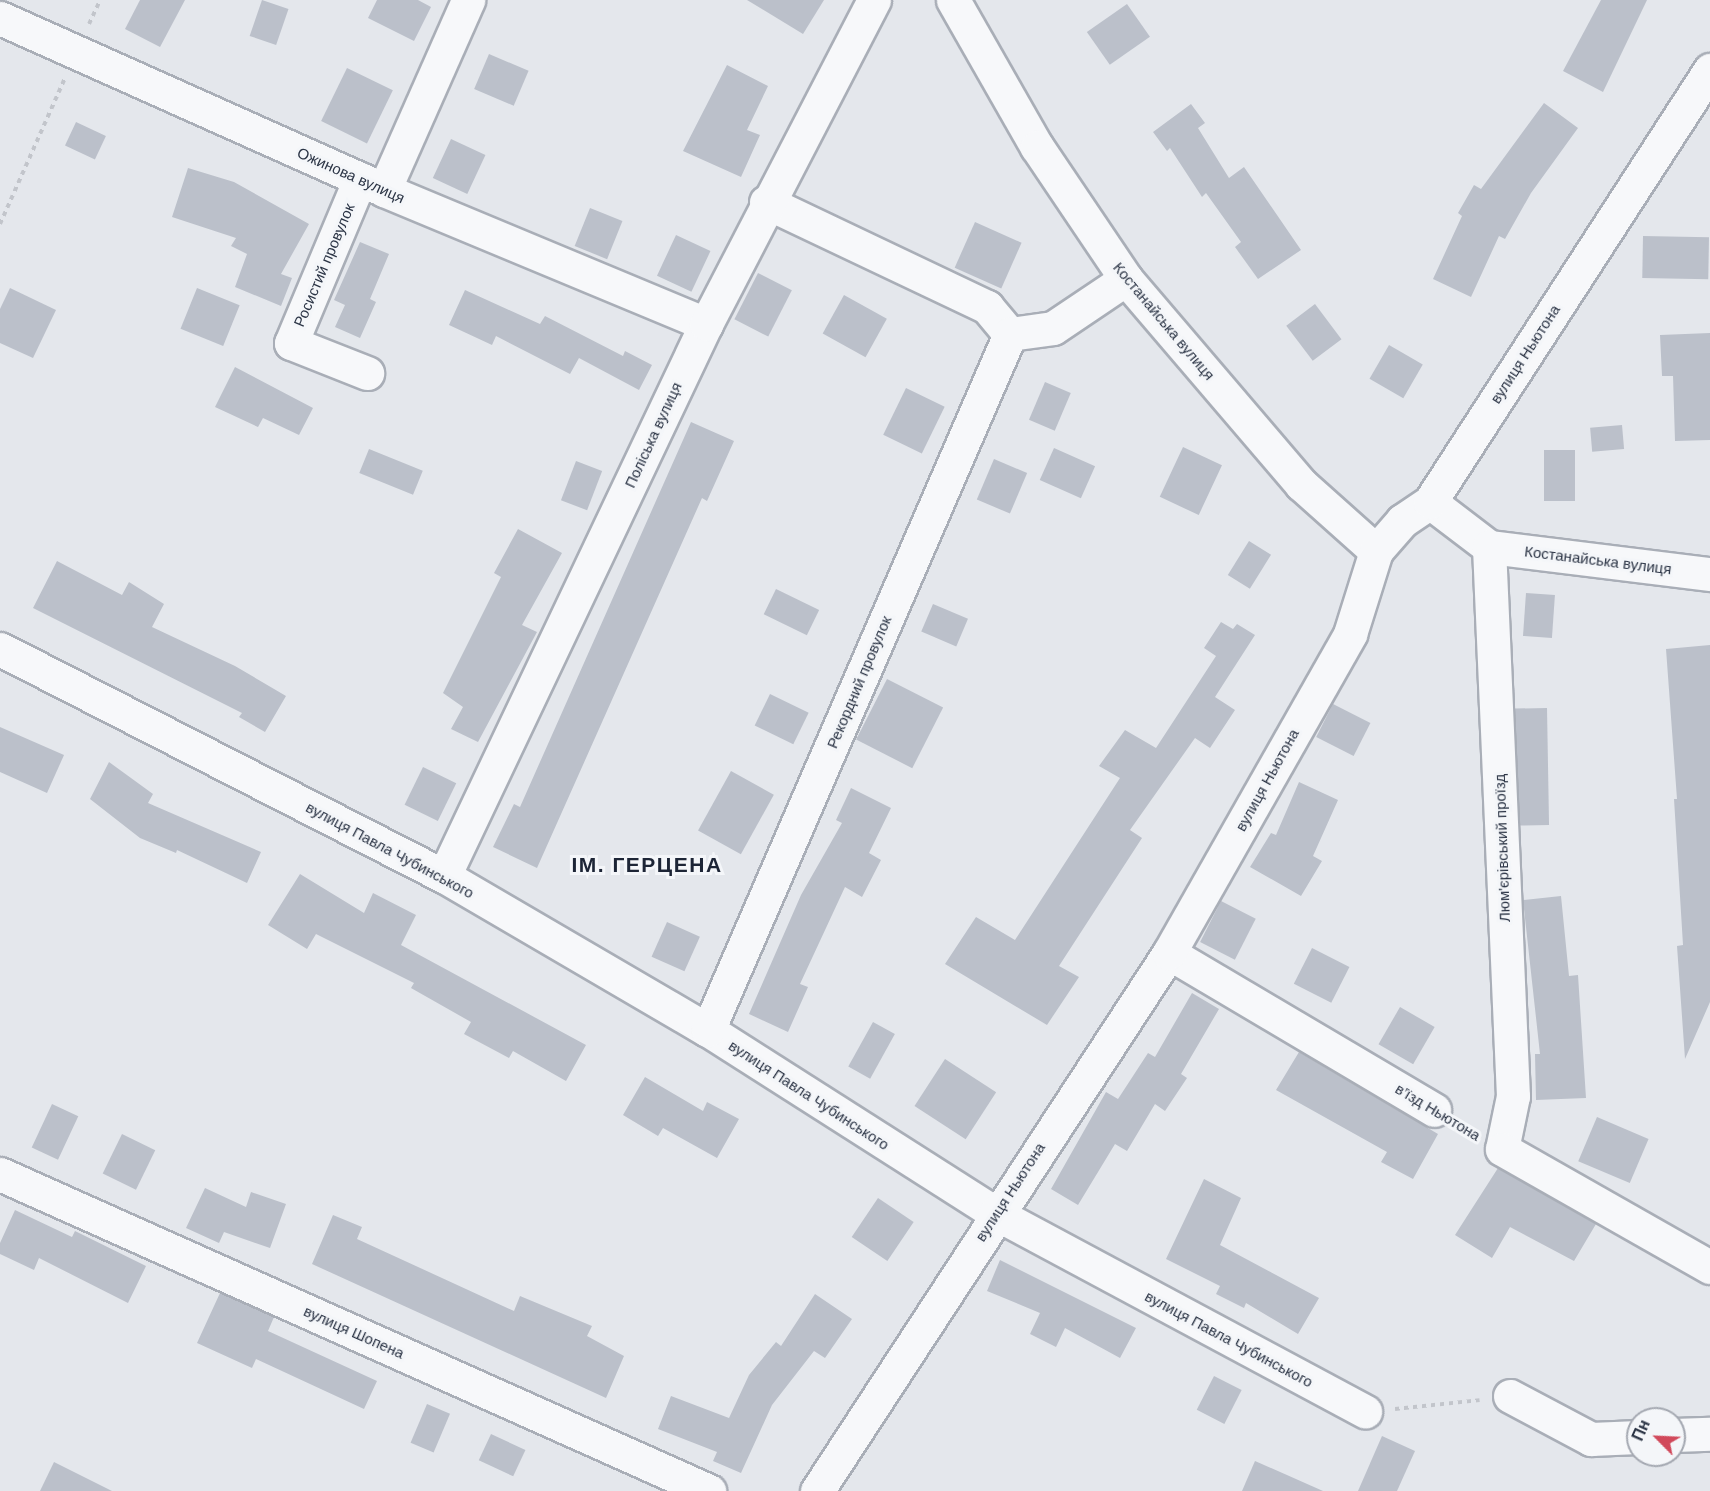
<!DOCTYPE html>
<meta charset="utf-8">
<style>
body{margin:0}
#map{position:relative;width:1710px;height:1491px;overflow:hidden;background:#e4e7ec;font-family:Helvetica,sans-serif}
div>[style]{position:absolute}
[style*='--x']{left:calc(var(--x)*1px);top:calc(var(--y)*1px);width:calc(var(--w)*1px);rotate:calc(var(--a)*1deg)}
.building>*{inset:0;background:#bbc0ca;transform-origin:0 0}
.path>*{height:4px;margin-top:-2px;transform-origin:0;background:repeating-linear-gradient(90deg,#c2c5cb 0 4.5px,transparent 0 9px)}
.roads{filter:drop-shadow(2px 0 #a9aeb7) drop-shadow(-2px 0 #a9aeb7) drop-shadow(0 2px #a9aeb7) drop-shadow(0 -2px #a9aeb7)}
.minor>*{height:33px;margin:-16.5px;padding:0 16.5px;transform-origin:16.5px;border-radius:16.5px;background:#f7f8fa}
span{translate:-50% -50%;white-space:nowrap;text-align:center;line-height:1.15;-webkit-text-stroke:6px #f4f6f9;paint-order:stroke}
.street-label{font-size:15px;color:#2b3445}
.district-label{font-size:21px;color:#1d2536;font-weight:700;letter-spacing:1.5px}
.north{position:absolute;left:1626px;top:1407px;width:60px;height:60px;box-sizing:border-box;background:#f4f6f9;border:2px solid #a4a8b1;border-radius:50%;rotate:294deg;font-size:16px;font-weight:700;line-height:24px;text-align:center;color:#2b3445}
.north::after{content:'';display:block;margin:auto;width:21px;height:27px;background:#d1495b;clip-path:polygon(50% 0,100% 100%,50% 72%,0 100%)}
</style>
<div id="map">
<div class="building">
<i style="clip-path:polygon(140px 0,185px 0,160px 47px,125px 29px)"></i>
<i style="left:262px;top:0;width:28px;height:38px;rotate:19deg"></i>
<i style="clip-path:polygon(377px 0,418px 0,431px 7px,414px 41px,368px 18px)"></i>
<i style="clip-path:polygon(747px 0,824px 0,803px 34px)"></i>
<i style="clip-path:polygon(1601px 0,1647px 0,1603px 92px,1563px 71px)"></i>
<i style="left:1127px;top:4px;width:40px;height:49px;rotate:55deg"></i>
<i style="left:489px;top:54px;width:43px;height:38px;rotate:23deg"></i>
<i style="clip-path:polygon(727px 65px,768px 86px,747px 130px,760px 135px,741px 177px,683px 151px)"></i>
<i style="left:347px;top:68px;width:51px;height:59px;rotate:26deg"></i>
<i style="clip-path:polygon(1544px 103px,1578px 128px,1531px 193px,1505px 239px,1499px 236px,1471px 297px,1433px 279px,1462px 216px,1458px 213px,1474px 185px,1481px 189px)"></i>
<i style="clip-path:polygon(1191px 104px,1205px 123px,1198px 128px,1229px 178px,1244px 167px,1301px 250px,1258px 279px,1235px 247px,1241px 242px,1206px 193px,1202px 197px,1170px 148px,1167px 151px,1153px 132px)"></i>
<i style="left:76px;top:122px;width:33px;height:26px;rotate:25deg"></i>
<i style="left:451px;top:139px;width:38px;height:43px;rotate:25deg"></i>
<i style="clip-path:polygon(188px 168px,234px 182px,309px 224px,281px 274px,292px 278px,281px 306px,235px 287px,247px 254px,231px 246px,236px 238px,172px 217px)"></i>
<i style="left:590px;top:208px;width:35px;height:41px;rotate:22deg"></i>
<i style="left:975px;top:222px;width:51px;height:50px;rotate:24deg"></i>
<i style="left:676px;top:235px;width:38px;height:45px;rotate:25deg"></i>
<i style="left:1643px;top:236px;width:66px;height:42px;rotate:1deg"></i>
<i style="clip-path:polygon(360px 242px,389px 254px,370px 299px,376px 302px,360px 338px,335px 327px,345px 305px,334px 300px)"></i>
<i style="left:758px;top:273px;width:38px;height:52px;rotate:27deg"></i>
<i style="clip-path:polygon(10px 288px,56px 310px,33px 358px,0 343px,0 309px)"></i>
<i style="left:197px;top:288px;width:46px;height:44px;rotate:22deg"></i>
<i style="clip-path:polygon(465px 290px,540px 324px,545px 316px,623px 356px,625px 351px,652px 365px,639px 390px,579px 358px,570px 374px,496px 336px,492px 345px,449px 325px)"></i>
<i style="left:844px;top:295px;width:49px;height:44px;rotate:29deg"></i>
<i style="left:1315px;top:304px;width:44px;height:36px;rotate:53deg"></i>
<i style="clip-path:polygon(1710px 333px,1710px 440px,1675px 441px,1673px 376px,1662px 376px,1660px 335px)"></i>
<i style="left:1389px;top:345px;width:39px;height:39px;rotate:30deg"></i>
<i style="clip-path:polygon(235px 367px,313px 408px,299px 435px,263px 418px,258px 427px,215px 407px)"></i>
<i style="left:1045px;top:382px;width:28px;height:41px;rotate:23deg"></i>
<i style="left:906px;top:388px;width:43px;height:52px;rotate:26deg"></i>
<i style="clip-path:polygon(691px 422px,734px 441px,707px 501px,702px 498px,537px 868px,493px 847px,514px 804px,520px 807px)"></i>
<i style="left:1622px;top:425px;width:24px;height:32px;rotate:85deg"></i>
<i style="left:1183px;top:447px;width:43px;height:55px;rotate:25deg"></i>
<i style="left:1054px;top:448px;width:45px;height:35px;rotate:24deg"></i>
<i style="left:369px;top:449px;width:58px;height:26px;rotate:22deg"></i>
<i style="left:1544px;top:450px;width:31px;height:51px"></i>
<i style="left:994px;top:459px;width:36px;height:44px;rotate:23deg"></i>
<i style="left:576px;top:461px;width:28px;height:42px;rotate:21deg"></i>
<i style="clip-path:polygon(518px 529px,562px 553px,522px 625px,537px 632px,478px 742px,451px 729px,463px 707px,443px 693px,501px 577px,494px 573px)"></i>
<i style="left:1249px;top:541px;width:26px;height:40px;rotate:32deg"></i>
<i style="clip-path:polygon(57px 561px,122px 595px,129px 582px,164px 604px,152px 627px,235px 666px,286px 696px,265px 732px,239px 717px,242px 713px,33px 608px)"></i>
<i style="left:776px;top:589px;width:48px;height:28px;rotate:26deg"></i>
<i style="left:1526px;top:593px;width:29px;height:43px;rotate:4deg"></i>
<i style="left:933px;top:604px;width:38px;height:30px;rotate:23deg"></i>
<i style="clip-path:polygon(1221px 622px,1233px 629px,1237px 624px,1255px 635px,1215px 697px,1235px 710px,1210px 748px,1195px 738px,1130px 830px,1142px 838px,1059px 966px,1079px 977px,1047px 1025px,945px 964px,976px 917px,1015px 940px,1120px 778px,1099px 766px,1125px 730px,1156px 748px,1216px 656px,1204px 648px)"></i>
<i style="clip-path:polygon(1710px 645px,1710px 1002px,1685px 1059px,1677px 946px,1683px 945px,1674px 799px,1677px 799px,1666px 649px)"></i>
<i style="left:887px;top:679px;width:63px;height:68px;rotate:27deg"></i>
<i style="left:770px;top:694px;width:43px;height:35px;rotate:26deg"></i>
<i style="left:1333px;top:704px;width:42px;height:37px;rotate:27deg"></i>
<i style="left:1547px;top:708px;width:117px;height:32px;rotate:89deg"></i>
<i style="clip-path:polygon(0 727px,64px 755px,47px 793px,0 772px)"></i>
<i style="clip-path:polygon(109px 762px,153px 794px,148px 803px,261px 852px,247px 883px,177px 850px,176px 853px,140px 838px,90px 799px)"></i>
<i style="left:423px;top:767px;width:37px;height:42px;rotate:26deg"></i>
<i style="left:731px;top:771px;width:49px;height:68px;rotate:29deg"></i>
<i style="clip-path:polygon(1299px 782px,1338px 800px,1313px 856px,1322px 861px,1301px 896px,1250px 867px,1271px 833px,1276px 835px)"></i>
<i style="clip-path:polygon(851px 788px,891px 808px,869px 853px,881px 860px,862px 897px,845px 887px,800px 984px,808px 987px,788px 1032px,749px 1014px,801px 895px,842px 823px,836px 820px)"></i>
<i style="clip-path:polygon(300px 874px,364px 913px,373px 893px,416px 915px,401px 945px,586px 1045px,566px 1081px,513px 1051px,509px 1058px,464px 1034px,471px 1022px,411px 988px,414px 983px,316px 934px,307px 949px,268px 925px)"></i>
<i style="clip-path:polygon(1561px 896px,1569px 976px,1578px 975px,1586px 1098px,1536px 1100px,1535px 1054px,1540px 1054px,1523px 900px)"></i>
<i style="left:1221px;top:901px;width:39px;height:46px;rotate:27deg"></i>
<i style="left:667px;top:922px;width:36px;height:38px;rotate:24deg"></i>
<i style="left:1312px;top:948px;width:42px;height:40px;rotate:27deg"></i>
<i style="clip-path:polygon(1192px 993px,1219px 1009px,1181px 1074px,1187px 1078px,1165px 1111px,1155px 1104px,1127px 1151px,1115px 1144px,1078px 1205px,1051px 1189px,1106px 1092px,1118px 1099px,1148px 1053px,1155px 1057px)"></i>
<i style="left:1400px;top:1007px;width:40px;height:43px;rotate:30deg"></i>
<i style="left:873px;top:1022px;width:25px;height:51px;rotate:29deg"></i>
<i style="clip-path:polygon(1299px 1052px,1438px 1134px,1413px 1179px,1381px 1162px,1387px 1152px,1276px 1090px)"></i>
<i style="left:945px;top:1059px;width:61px;height:56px;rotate:33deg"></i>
<i style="clip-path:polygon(645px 1077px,703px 1111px,707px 1102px,739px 1119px,717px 1158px,663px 1128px,658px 1136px,623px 1115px)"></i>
<i style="left:52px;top:1104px;width:29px;height:48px;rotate:25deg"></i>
<i style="left:1597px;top:1117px;width:56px;height:48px;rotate:23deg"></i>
<i style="left:122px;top:1134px;width:37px;height:44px;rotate:26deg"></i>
<i style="clip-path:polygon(1498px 1168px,1596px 1224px,1574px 1261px,1510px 1227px,1492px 1258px,1455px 1235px)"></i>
<i style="clip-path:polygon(1204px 1179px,1241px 1198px,1220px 1245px,1319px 1298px,1298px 1334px,1246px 1303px,1244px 1308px,1216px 1294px,1220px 1286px,1166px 1259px)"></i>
<i style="clip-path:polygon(205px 1188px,246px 1207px,251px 1192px,286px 1204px,270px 1248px,224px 1232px,219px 1243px,186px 1228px)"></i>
<i style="left:878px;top:1198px;width:43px;height:47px;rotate:34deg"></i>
<i style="clip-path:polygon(15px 1210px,72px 1237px,75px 1231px,146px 1266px,128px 1303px,39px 1258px,34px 1270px,0 1254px,0 1243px)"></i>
<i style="clip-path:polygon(333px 1215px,362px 1227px,357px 1239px,514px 1311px,520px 1296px,592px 1326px,587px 1336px,624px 1356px,606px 1398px,312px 1264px)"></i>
<i style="clip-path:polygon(1000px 1260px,1136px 1328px,1120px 1358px,1065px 1328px,1056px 1347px,1030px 1334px,1040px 1313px,987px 1291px)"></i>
<i style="clip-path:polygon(220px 1293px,274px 1317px,268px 1331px,377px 1381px,364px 1409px,256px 1359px,252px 1368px,197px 1343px)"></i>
<i style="clip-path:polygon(815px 1294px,852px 1319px,825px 1358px,814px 1351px,772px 1405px,741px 1473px,713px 1461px,717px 1452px,658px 1429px,671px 1396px,729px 1418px,749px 1375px,776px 1342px,781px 1346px)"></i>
<i style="left:1214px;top:1376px;width:31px;height:38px;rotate:27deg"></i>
<i style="left:427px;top:1404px;width:25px;height:42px;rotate:23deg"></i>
<i style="left:491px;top:1434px;width:38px;height:29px;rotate:25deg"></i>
<i style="clip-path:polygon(1382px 1436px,1415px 1451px,1397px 1491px,1358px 1491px)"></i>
<i style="clip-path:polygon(1255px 1461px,1323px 1491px,1242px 1491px)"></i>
<i style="clip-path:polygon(54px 1462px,112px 1491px,40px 1491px)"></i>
</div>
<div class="path">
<i style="--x:89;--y:24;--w:26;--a:-65"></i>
<i style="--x:0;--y:224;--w:158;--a:-66"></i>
<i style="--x:1461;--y:1125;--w:17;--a:33"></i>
<i style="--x:1395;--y:1409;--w:85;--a:-6"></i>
</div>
<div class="roads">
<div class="minor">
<i style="--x:953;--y:0;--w:169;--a:60.3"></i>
<i style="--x:1037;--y:147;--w:159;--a:56"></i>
<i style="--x:1126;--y:279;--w:270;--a:49.5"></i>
<i style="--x:1301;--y:484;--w:101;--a:41.8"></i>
<i style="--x:0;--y:18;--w:421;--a:24.1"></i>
<i style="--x:384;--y:190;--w:349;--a:22.6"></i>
<i style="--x:360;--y:179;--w:178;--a:112.8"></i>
<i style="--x:291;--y:343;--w:82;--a:21.5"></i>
<i style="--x:384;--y:190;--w:208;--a:-66.1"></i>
<i style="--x:766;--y:202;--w:245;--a:25.4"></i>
<i style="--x:987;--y:307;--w:35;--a:50"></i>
<i style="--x:1430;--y:502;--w:74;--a:37.3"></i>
<i style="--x:1489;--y:547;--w:223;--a:7"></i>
<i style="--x:1489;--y:547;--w:550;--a:87.5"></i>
<i style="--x:1513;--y:1096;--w:54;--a:101.7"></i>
<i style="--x:1502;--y:1149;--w:239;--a:29.6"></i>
<i style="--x:0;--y:649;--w:499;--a:27.1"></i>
<i style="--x:444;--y:876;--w:306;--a:30.3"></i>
<i style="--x:708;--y:1030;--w:340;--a:32.5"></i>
<i style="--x:995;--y:1213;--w:420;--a:28.2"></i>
<i style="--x:444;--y:876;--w:611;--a:-64.61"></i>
<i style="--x:706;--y:324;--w:365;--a:-62.6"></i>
<i style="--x:1169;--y:953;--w:308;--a:30.6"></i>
<i style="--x:708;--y:1030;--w:759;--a:-66.54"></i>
<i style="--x:1010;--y:334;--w:43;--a:-7.9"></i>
<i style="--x:1053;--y:328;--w:88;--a:-33.9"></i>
<i style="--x:0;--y:1174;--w:777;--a:24.09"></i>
<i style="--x:1510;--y:1396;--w:92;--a:28"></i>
<i style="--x:1591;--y:1439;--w:47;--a:-2.4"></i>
<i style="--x:1674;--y:1435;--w:36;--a:-2"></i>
<i style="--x:817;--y:1491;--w:643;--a:-56.8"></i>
<i style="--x:1169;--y:953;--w:367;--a:-60.4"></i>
<i style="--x:1350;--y:634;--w:87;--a:-72.6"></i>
<i style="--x:1376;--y:551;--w:40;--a:-49"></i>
<i style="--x:1402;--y:521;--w:34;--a:-34"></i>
<i style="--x:1430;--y:502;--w:515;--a:-57.05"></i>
</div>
</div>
<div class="street-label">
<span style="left:351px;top:175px;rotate:24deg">Ожинова вулиця</span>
<span style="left:324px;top:265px;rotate:-67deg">Росистий провулок</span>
<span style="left:1164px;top:321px;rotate:50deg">Костанайська вулиця</span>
<span style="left:1525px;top:354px;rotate:-57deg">вулиця Ньютона</span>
<span style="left:653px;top:435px;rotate:-65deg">Поліська вулиця</span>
<span style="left:1598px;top:560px;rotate:7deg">Костанайська вулиця</span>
<span style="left:859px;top:682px;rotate:-67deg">Рекордний провулок</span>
<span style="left:1267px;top:780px;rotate:-61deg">вулиця Ньютона</span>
<span style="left:1502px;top:848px;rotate:-92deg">Люм'єрівський проїзд</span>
<span style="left:390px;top:850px;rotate:28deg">вулиця Павла Чубинського</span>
<span style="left:809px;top:1095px;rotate:33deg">вулиця Павла Чубинського</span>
<span style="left:1438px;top:1112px;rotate:31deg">в’їзд Ньютона</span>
<span style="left:1010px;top:1192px;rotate:-57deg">вулиця Ньютона</span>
<span style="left:354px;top:1332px;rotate:24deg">вулиця Шопена</span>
<span style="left:1229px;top:1339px;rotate:28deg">вулиця Павла Чубинського</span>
</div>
<div class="district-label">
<span style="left:647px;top:865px">ІМ. ГЕРЦЕНА</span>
</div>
<div class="north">Пн</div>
</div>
